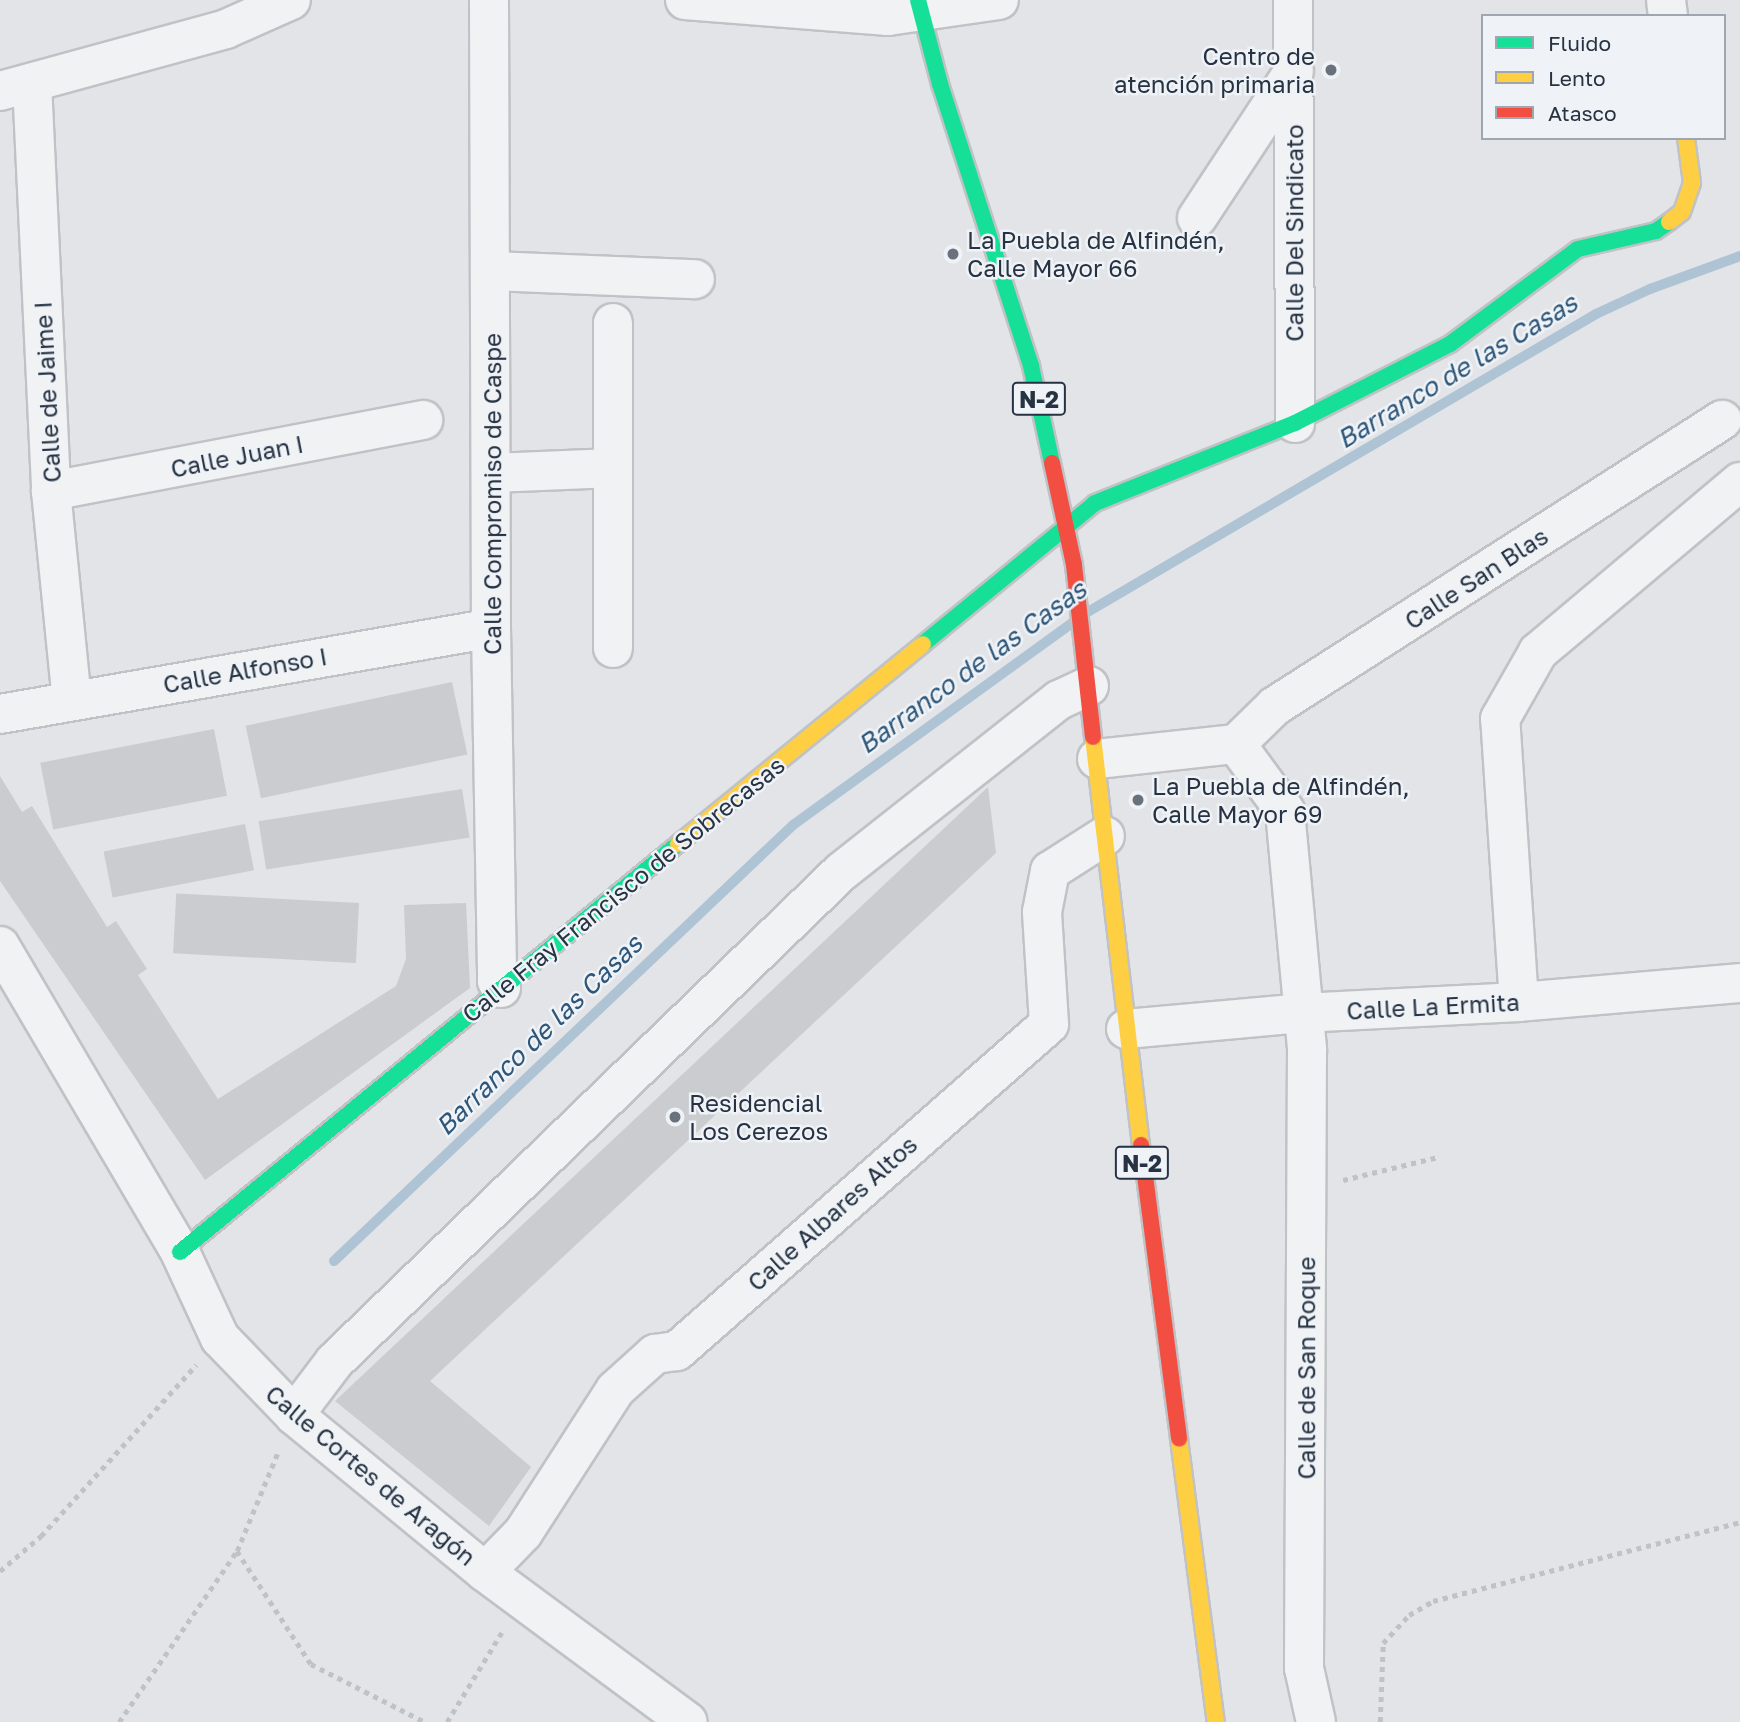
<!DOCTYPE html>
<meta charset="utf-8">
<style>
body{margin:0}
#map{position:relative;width:1740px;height:1722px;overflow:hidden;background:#e2e4e7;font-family:"Golos Text",sans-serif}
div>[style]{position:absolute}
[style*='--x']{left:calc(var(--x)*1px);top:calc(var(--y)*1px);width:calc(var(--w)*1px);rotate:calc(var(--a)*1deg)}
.stream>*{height:10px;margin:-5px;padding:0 5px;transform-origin:5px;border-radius:5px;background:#aec4d4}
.building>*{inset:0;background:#cacccf;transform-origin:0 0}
.path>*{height:4.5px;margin-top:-2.25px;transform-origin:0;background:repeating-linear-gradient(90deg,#c0c3c6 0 5px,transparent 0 10px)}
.roads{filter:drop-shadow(2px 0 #c0c2c5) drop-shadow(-2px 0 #c0c2c5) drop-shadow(0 2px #c0c2c5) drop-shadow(0 -2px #c0c2c5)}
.street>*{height:38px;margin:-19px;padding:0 19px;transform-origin:19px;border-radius:19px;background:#f1f2f4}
.fast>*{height:16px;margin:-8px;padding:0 8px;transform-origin:8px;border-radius:8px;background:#16e098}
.slow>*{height:16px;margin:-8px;padding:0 8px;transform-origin:8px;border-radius:8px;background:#ffcf43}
.jam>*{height:16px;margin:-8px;padding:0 8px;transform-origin:8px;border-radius:8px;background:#f24e42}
.dots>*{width:19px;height:19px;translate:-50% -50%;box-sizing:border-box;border:4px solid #eff3f7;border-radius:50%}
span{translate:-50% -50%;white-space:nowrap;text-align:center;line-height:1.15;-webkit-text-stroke:5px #eff3f7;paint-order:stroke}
.shield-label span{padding:2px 5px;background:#eff3f7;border:2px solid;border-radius:5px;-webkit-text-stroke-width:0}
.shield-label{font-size:23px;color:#273342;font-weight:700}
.poi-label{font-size:24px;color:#273342}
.right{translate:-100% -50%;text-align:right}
.left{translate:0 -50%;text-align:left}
.street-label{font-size:24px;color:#273342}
.water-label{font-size:26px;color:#2e5679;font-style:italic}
.legend{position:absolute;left:1481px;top:14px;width:245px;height:126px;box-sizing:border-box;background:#eff3f7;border:2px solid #9fa6af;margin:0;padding:9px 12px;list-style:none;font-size:21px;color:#273342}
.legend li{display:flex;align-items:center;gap:14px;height:35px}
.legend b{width:35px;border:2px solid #9fa6af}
</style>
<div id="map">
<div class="stream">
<i style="--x:1086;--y:613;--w:591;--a:-30.38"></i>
<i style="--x:1596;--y:314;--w:60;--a:-24.8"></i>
<i style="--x:1650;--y:289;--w:96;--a:-20.1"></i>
<i style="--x:334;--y:1261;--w:633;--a:-43.53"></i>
<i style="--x:793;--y:825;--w:346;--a:-35.9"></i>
</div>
<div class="building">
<i style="left:452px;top:682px;width:74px;height:211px;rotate:78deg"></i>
<i style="left:214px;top:729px;width:68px;height:177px;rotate:79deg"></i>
<i style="clip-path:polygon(0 776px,22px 812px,32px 806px,107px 927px,116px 921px,147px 969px,138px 975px,218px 1099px,396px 986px,406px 959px,404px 905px,466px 903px,470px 988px,205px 1180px,0 881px)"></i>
<i style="clip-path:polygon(988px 787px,996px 853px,430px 1381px,531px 1467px,489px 1526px,335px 1401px)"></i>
<i style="left:462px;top:789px;width:49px;height:206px;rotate:81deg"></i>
<i style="left:245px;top:824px;width:47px;height:144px;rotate:79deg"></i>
<i style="left:359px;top:903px;width:60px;height:183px;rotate:93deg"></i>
</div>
<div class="path">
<i style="--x:1343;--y:1180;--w:98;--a:-13.6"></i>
<i style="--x:237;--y:1551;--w:135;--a:56.8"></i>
<i style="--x:311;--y:1664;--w:128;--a:27"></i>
<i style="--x:0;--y:1571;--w:54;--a:-40.5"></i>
<i style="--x:41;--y:1536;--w:231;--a:-47.8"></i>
<i style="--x:119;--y:1722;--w:208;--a:-55.4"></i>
<i style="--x:237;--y:1551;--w:107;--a:-67.5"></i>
<i style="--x:447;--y:1722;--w:105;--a:-58.6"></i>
<i style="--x:1380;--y:1722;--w:79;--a:-87.8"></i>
<i style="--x:1383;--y:1643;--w:38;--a:-47"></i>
<i style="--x:1409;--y:1615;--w:28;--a:-30"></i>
<i style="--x:1433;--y:1601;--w:317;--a:-14.4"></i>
</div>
<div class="roads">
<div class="street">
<i style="--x:489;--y:0;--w:628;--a:89.82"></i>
<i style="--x:491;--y:628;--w:353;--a:89"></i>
<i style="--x:497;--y:981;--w:8;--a:60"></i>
<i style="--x:685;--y:0;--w:204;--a:4.5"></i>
<i style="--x:888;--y:16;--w:112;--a:-8.2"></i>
<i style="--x:1293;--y:0;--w:423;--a:89.7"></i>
<i style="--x:1666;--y:0;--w:16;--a:83"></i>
<i style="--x:32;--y:83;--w:408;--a:87.3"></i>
<i style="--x:51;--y:491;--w:210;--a:84.3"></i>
<i style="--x:0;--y:91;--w:234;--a:-15.3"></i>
<i style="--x:226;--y:29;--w:71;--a:-24"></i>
<i style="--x:1197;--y:218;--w:176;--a:-56.6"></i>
<i style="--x:492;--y:271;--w:203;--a:2.3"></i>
<i style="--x:493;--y:473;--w:120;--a:-2.4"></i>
<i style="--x:51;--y:491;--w:379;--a:-10.8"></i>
<i style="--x:613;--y:648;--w:325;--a:-90"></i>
<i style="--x:0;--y:714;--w:498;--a:-9.9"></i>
<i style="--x:1236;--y:744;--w:54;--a:-44.3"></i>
<i style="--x:1275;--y:706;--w:531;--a:-32.61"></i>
<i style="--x:1097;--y:759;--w:140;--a:-6.2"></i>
<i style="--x:1236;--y:744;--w:83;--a:53.8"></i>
<i style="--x:1285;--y:811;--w:239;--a:84.7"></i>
<i style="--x:1307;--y:1049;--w:619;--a:90.28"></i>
<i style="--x:1304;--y:1668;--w:55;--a:77.5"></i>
<i style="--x:0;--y:946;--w:355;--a:59.5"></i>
<i style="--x:180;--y:1252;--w:95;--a:65.1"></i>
<i style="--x:220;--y:1338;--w:107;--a:46.1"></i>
<i style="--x:294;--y:1415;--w:247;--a:39.4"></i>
<i style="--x:485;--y:1572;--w:252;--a:36.5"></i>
<i style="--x:1519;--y:1002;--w:284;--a:-93.8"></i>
<i style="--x:1500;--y:719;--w:77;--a:-60.4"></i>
<i style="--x:1538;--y:652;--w:264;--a:-40.1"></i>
<i style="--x:1126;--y:1029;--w:176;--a:-5.2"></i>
<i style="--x:1301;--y:1013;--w:218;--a:-2.9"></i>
<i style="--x:1519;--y:1002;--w:222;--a:-4.9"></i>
<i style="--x:294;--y:1415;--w:68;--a:-52.8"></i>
<i style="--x:335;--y:1361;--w:704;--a:-44.02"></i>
<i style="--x:841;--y:872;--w:278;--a:-38.3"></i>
<i style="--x:1059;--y:700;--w:33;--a:-25"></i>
<i style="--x:485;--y:1572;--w:54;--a:-45.7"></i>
<i style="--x:523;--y:1533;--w:170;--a:-57.2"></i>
<i style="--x:615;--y:1390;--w:54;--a:-42"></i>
<i style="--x:655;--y:1354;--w:22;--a:-8"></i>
<i style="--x:677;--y:1351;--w:495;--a:-41.3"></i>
<i style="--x:1049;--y:1024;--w:112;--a:-93.6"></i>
<i style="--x:1042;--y:912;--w:42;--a:-79"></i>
<i style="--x:1050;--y:871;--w:65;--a:-32.5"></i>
</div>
<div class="fast">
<i style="--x:918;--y:0;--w:87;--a:75.3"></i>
<i style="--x:940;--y:84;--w:296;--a:72.1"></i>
<i style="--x:1031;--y:366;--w:99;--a:77.8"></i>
<i style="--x:923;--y:644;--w:222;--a:-39.3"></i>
<i style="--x:1095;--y:503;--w:215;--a:-21.8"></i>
<i style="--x:1295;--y:423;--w:174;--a:-27"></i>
<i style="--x:1450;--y:344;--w:159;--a:-36.6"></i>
<i style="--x:1578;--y:249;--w:80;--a:-13"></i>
<i style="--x:1656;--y:231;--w:16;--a:-35"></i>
<i style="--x:180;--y:1252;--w:644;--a:-39.33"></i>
</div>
<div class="slow">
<i style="--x:1669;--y:222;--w:16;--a:-38"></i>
<i style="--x:1682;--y:212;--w:31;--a:-71"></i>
<i style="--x:1692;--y:183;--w:45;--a:-97.6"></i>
<i style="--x:1093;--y:737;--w:411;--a:83.3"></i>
<i style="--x:678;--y:844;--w:316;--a:-39.2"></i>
<i style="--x:1179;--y:1439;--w:285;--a:82.6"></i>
</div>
<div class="jam">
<i style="--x:1052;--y:463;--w:104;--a:77.8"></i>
<i style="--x:1074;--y:565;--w:173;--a:83.7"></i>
<i style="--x:1141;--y:1145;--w:296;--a:82.6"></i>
</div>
</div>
<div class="dots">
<i style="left:1331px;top:70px;background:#68717c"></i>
<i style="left:953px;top:254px;background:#68717c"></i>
<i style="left:1138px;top:800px;background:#68717c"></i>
<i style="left:675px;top:1117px;background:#68717c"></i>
</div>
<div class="shield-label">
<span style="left:1039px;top:399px">N-2</span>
<span style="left:1142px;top:1163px">N-2</span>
</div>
<div class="poi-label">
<span class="right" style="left:1315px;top:70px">Centro de<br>atención primaria</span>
<span class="left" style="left:967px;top:254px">La Puebla de Alfindén,<br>Calle Mayor 66</span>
<span class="left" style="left:1152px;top:800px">La Puebla de Alfindén,<br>Calle Mayor 69</span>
<span class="left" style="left:689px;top:1117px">Residencial<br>Los Cerezos</span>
</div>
<div class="street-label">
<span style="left:1294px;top:233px;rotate:-90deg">Calle Del Sindicato</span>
<span style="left:47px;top:392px;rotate:-93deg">Calle de Jaime I</span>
<span style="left:237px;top:456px;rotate:-11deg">Calle Juan I</span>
<span style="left:492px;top:494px;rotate:-90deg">Calle Compromiso de Caspe</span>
<span style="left:1476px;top:578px;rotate:-33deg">Calle San Blas</span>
<span style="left:245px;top:670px;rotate:-10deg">Calle Alfonso I</span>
<span style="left:623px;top:889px;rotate:-39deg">Calle Fray Francisco de Sobrecasas</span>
<span style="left:1433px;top:1006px;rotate:-3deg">Calle La Ermita</span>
<span style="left:832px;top:1213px;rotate:-42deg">Calle Albares Altos</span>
<span style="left:1306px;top:1368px;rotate:-90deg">Calle de San Roque</span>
<span style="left:371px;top:1475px;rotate:40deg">Calle Cortes de Aragón</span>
</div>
<div class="water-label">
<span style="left:1457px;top:371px;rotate:-31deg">Barranco de las Casas</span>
<span style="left:972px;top:667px;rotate:-36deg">Barranco de las Casas</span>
<span style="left:539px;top:1035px;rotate:-44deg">Barranco de las Casas</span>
</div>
<ul class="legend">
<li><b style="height:9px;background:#16e098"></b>Fluido</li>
<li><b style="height:9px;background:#ffcf43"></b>Lento</li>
<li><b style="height:9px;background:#f24e42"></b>Atasco</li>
</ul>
</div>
